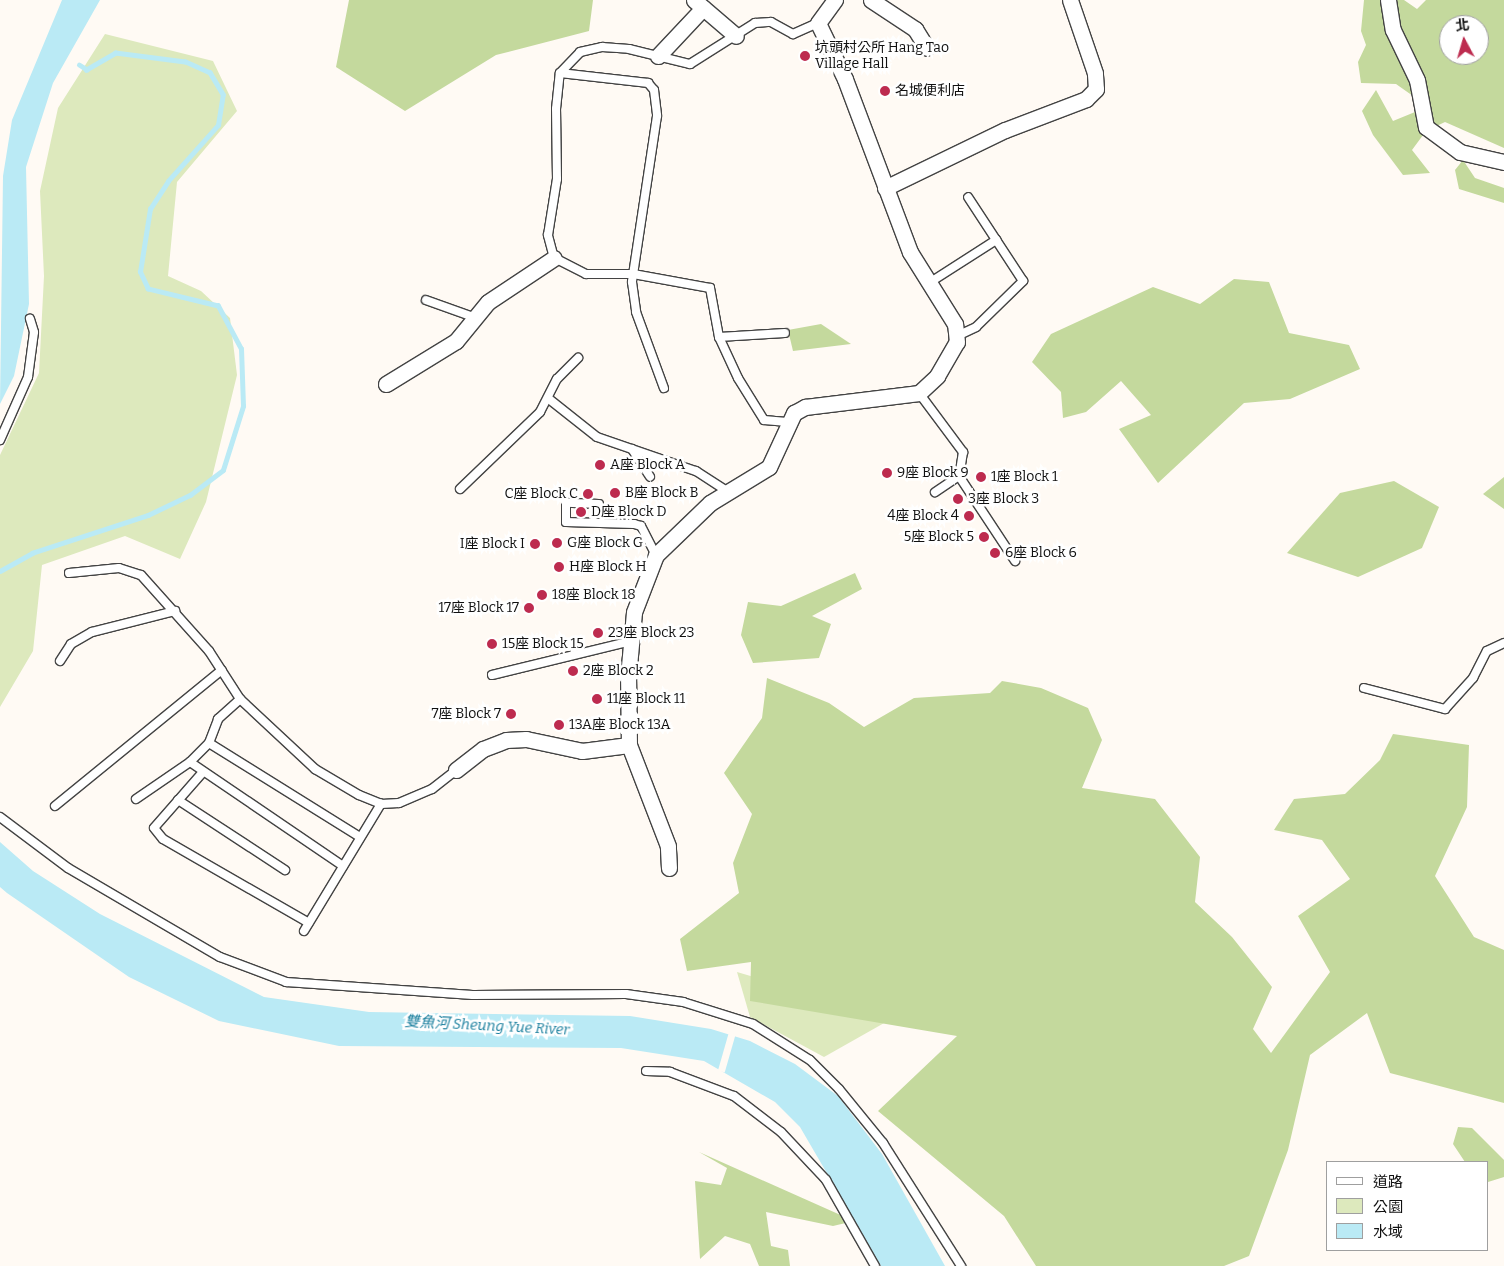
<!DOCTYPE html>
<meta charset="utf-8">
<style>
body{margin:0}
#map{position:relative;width:1504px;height:1266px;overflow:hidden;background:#fffaf4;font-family:Bitter,"Noto Sans TC",serif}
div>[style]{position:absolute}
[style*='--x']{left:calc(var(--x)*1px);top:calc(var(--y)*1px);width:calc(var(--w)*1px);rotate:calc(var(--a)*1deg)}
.green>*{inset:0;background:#dde9bd}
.forest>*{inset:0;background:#c4d99d}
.water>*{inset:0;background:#baeaf5}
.pier>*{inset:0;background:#fffaf4;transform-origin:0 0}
.stream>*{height:4.5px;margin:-2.25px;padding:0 2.25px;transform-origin:2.25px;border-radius:2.25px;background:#baeaf5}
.roads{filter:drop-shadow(1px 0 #434343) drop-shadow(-1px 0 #434343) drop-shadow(0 1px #434343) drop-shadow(0 -1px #434343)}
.lane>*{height:8px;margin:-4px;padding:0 4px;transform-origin:4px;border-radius:4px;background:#fff}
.street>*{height:15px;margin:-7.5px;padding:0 7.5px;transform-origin:7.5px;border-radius:7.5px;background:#fff}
.dots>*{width:14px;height:14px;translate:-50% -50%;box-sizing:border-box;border:2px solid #fff;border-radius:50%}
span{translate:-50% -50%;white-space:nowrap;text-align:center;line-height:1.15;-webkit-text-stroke:5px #fff;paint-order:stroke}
.poi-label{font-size:14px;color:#101010}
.left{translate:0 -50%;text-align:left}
.right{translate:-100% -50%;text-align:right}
.water-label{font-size:15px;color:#1c809f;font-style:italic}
.legend{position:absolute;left:1326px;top:1161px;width:162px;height:90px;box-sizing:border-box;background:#fff;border:1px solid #9f9f9f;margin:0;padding:6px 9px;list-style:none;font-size:15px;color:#101010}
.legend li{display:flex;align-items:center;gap:10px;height:25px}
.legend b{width:25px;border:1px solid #9f9f9f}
.north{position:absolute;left:1439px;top:15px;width:50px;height:50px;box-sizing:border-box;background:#fff;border:1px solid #9f9f9f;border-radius:50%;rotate:354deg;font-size:14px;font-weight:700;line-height:20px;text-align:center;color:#101010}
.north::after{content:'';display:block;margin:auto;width:18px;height:22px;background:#bd2b4f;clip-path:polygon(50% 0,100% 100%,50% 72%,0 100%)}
</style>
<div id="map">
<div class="green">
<i style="clip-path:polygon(105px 34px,213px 61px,237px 111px,177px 182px,168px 276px,201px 291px,230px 318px,237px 375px,206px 502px,180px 559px,125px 536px,42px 565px,33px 651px,0 707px,0 455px,39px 373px,44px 276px,40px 191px,58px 108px)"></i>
<i style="clip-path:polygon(737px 972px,893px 1018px,824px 1057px,750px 1017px)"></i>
</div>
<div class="forest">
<i style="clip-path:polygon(349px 0,593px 0,589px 31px,496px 55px,405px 111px,336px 67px)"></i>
<i style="clip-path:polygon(evenodd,1364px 0,1404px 0,1417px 9px,1426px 0,1504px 0,1504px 148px,1445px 122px,1426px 131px,1412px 150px,1430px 173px,1403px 175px,1373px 135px,1362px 111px,1376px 90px,1393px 121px,1415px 112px,1413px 96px,1396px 84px,1361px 83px,1358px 62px,1366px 45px,1361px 31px,1364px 0,1449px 25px,1479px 25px,1479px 55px,1449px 55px,1449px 25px)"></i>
<i style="clip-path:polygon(1463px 160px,1475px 178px,1504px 188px,1504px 203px,1459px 189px,1455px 170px)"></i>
<i style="clip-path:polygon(1234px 279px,1269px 282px,1289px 333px,1349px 345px,1360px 369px,1290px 399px,1244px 403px,1158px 483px,1119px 429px,1151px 415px,1121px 381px,1086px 412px,1063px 418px,1061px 392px,1032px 362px,1051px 334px,1153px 287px,1200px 304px)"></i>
<i style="clip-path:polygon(821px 324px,851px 344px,793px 351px,788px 330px)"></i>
<i style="clip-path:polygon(1504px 477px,1504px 509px,1483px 494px)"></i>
<i style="clip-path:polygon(1394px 481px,1439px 507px,1422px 548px,1358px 577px,1287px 553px,1340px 493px)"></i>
<i style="clip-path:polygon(855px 573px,862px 589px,812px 616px,831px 624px,819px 658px,753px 663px,741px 635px,748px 602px,781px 606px)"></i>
<i style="clip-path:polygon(767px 678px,829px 703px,864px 727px,914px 698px,990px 693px,1002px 681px,1041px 688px,1088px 708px,1102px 740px,1082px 788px,1155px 799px,1200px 857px,1195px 902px,1232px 937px,1272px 987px,1253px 1029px,1271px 1053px,1330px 972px,1298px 916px,1350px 879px,1322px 840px,1274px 830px,1294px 799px,1345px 794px,1380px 760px,1393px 734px,1469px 745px,1467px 807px,1435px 876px,1474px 937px,1504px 950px,1504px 1103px,1390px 1073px,1367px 1013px,1310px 1055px,1288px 1150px,1249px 1256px,1224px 1266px,1036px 1266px,1004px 1216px,878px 1111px,957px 1036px,750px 1001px,751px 962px,687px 971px,680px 939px,739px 893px,733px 863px,752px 814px,724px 773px,762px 718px)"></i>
<i style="clip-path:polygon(1458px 1127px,1472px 1128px,1504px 1160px,1504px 1177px,1488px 1182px,1488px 1162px,1465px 1162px,1453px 1144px)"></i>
<i style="clip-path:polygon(699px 1152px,854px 1221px,833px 1226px,766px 1212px,771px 1246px,788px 1250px,790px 1266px,759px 1266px,750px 1244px,725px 1236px,700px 1259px,695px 1181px,721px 1185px,727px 1168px)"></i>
</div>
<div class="water">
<i style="clip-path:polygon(62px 0,100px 0,53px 83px,26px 167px,29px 304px,14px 376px,0 404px,3px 176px,12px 120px)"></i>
<i style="clip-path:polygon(0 842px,33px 871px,100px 914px,264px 997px,369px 1012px,630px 1016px,711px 1029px,750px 1041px,795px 1064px,838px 1096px,882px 1154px,945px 1266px,881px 1266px,800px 1127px,775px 1102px,704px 1061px,621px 1048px,339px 1046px,219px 1021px,129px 977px,7px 893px,0 887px)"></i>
</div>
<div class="pier">
<i style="left:729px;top:1032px;width:7px;height:40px;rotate:16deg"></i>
</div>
<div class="stream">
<i style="--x:0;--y:571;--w:37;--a:-29"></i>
<i style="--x:32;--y:553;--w:122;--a:-18.1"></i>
<i style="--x:148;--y:515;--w:47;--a:-25.5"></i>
<i style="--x:190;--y:495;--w:41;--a:-37.1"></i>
<i style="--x:223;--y:470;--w:67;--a:-72.6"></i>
<i style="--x:243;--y:406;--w:57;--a:-92"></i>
<i style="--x:241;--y:349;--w:49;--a:-118.1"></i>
<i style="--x:218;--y:306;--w:72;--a:-166.3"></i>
<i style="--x:148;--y:289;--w:19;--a:-115"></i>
<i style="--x:140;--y:272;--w:64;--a:-81"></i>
<i style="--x:150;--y:209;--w:33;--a:-57"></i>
<i style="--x:168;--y:181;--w:75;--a:-48.2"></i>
<i style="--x:218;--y:125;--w:30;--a:-81"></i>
<i style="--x:223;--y:95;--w:26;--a:-121"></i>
<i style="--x:210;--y:73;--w:27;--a:-156"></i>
<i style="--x:185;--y:62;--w:70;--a:-172.6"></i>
<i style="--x:116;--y:53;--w:34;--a:150"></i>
<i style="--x:87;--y:70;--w:9;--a:-148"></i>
</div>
<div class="roads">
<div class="lane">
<i style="--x:560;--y:73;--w:89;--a:6.5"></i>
<i style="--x:648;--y:83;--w:9;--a:49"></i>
<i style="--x:654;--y:90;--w:26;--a:83"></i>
<i style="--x:657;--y:116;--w:168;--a:98.6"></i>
<i style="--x:632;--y:282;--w:30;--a:82"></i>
<i style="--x:636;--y:312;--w:81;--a:69.8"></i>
<i style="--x:929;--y:283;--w:80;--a:-32.7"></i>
<i style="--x:426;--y:300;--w:53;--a:19.8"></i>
<i style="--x:957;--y:336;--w:21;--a:-25"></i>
<i style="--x:976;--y:327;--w:66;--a:-44.4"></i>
<i style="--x:1023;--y:281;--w:100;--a:-123.2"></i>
<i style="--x:719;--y:337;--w:66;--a:-3.5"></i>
<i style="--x:919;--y:393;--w:74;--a:53.3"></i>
<i style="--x:963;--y:452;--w:24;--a:99"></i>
<i style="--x:959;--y:476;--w:29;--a:146"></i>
<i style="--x:549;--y:399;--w:61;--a:38.4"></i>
<i style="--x:597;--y:437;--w:105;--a:19"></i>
<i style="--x:696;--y:471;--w:37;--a:33"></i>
<i style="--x:787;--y:422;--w:23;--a:-175"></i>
<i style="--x:764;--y:420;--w:49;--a:-121.8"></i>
<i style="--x:738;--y:378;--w:45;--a:-114.9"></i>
<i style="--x:719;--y:337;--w:50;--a:-100.4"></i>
<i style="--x:710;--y:288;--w:78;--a:-169.7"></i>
<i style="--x:633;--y:274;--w:47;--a:180"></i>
<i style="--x:586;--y:274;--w:36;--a:-153"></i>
<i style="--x:554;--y:258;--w:24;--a:-105"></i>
<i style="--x:548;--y:235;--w:57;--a:-80.9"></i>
<i style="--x:557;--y:179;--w:70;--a:-90.8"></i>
<i style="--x:556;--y:109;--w:36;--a:-84"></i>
<i style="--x:560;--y:73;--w:29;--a:-46"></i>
<i style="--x:580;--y:52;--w:23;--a:-13"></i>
<i style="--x:602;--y:47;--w:27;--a:4"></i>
<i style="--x:629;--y:49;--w:63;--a:13.8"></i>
<i style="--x:690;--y:64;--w:77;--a:-32.2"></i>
<i style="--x:755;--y:23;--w:16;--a:-4"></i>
<i style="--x:771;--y:22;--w:25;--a:29"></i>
<i style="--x:793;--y:34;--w:27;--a:-24"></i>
<i style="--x:0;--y:440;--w:69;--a:-66"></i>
<i style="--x:28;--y:377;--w:45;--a:-82.4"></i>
<i style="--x:34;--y:332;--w:14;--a:-107"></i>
<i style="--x:632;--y:449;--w:33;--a:57"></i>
<i style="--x:959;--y:476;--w:102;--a:56.6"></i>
<i style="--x:460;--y:489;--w:111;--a:-43.9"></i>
<i style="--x:540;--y:412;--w:37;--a:-63"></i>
<i style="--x:557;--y:379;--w:30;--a:-45"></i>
<i style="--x:599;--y:504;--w:33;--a:-178"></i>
<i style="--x:566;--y:503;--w:19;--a:90"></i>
<i style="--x:566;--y:522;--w:68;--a:1.7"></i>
<i style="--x:634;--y:524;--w:7;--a:16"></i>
<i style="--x:641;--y:526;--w:33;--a:63"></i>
<i style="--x:69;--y:573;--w:50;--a:-5.7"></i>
<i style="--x:119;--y:568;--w:23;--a:18"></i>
<i style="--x:141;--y:575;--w:102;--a:48.2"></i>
<i style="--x:209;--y:651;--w:57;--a:57.1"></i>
<i style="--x:240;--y:699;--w:103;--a:43"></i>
<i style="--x:315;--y:769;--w:51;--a:30.6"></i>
<i style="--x:359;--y:795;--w:24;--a:22"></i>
<i style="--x:381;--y:804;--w:18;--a:-3"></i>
<i style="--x:399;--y:803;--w:36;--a:-23"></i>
<i style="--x:432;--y:789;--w:31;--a:-38"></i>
<i style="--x:60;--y:661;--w:20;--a:-57"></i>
<i style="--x:71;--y:644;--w:24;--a:-30"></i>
<i style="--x:92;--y:632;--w:86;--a:-14.2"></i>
<i style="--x:492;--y:675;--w:143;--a:-13.7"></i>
<i style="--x:1364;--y:688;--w:84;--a:14.5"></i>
<i style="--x:1445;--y:709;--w:42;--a:-47.9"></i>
<i style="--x:1473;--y:678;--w:30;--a:-63"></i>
<i style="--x:1487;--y:651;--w:19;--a:-25"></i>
<i style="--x:209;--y:743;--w:178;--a:31.9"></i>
<i style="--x:190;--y:762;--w:185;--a:34.2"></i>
<i style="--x:203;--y:772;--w:74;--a:131.2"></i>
<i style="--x:154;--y:828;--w:14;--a:51"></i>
<i style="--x:163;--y:839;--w:168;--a:29.9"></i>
<i style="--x:136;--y:799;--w:65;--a:-34.4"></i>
<i style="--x:190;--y:762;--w:27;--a:-45"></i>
<i style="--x:209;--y:743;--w:26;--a:-69"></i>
<i style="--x:218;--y:719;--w:30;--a:-42"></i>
<i style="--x:178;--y:800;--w:128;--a:33.2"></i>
<i style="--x:55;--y:806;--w:215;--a:-39.2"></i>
<i style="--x:0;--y:817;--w:85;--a:36.9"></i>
<i style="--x:68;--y:868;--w:176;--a:30.4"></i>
<i style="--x:220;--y:957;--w:71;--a:20.7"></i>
<i style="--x:286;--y:982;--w:187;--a:4"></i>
<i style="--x:473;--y:995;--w:153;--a:-0.4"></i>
<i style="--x:626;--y:994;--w:58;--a:8"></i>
<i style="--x:683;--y:1002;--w:73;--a:17.4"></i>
<i style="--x:753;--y:1024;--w:67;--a:32.3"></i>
<i style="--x:810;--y:1060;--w:41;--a:45"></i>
<i style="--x:839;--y:1089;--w:70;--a:50.8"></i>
<i style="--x:883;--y:1143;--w:146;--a:57.6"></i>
<i style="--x:304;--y:931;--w:149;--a:-58.8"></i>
<i style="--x:646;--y:1071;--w:24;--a:2"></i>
<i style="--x:670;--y:1072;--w:68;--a:20.6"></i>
<i style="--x:734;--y:1096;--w:59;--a:37.5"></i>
<i style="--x:781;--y:1132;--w:66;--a:46.8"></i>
<i style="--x:826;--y:1180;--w:99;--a:60.3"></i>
</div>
<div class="street">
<i style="--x:694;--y:0;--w:55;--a:40.6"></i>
<i style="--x:871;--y:0;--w:53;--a:33.4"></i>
<i style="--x:915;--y:29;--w:22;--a:58"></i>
<i style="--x:1388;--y:0;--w:30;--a:81"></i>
<i style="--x:1393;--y:30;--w:55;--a:64.4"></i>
<i style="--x:1417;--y:80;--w:48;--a:79.2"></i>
<i style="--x:1426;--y:127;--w:42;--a:36.3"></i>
<i style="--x:1460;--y:152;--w:45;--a:12.8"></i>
<i style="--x:658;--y:56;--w:66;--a:-46.8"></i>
<i style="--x:885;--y:188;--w:133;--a:-25.8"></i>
<i style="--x:1005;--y:130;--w:87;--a:-20.9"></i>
<i style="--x:1086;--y:99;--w:14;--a:-45"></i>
<i style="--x:1096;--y:89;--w:16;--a:-94"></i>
<i style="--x:1095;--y:73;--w:77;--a:-108.9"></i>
<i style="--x:386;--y:384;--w:82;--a:-31.6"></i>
<i style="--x:456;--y:341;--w:50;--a:-50.6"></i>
<i style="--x:488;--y:302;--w:79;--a:-33.7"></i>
<i style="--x:456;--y:770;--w:34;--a:-38"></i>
<i style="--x:483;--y:749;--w:25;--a:-21"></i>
<i style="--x:506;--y:740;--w:20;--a:-3"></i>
<i style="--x:526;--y:739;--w:57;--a:12.1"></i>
<i style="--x:582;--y:751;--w:47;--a:-7.3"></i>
<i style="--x:669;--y:868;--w:22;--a:-93"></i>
<i style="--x:668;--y:846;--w:108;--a:-111.1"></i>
<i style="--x:629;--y:745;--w:68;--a:-90.8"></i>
<i style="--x:628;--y:677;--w:65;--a:-84.7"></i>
<i style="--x:634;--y:612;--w:61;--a:-68.9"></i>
<i style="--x:656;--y:555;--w:75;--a:-43.9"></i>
<i style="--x:710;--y:503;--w:69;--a:-31.4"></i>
<i style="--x:769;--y:467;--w:60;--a:-65.2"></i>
<i style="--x:794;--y:413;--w:13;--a:-29"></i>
<i style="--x:805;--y:407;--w:115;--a:-7"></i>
<i style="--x:919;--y:393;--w:25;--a:-43"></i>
<i style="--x:937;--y:376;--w:39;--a:-60"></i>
<i style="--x:957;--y:342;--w:18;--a:-96"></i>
<i style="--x:955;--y:324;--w:85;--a:-122"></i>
<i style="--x:910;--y:252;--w:185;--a:-110.6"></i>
<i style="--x:845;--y:79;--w:62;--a:-115.7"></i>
<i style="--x:818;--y:23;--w:29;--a:-54"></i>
</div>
</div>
<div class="dots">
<i style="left:805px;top:56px;background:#bd2b4f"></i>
<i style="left:885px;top:91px;background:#bd2b4f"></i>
<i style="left:600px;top:465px;background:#bd2b4f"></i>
<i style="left:887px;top:473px;background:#bd2b4f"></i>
<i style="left:981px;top:477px;background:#bd2b4f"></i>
<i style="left:615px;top:493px;background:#bd2b4f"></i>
<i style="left:588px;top:494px;background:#bd2b4f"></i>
<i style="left:958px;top:499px;background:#bd2b4f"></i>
<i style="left:581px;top:512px;background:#bd2b4f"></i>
<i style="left:969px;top:516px;background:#bd2b4f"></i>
<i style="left:984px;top:537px;background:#bd2b4f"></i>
<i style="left:557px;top:543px;background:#bd2b4f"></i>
<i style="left:535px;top:544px;background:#bd2b4f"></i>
<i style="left:995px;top:553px;background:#bd2b4f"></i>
<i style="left:559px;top:567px;background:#bd2b4f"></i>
<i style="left:542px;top:595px;background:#bd2b4f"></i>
<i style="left:529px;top:608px;background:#bd2b4f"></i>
<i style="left:598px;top:633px;background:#bd2b4f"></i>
<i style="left:492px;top:644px;background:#bd2b4f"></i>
<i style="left:573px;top:671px;background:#bd2b4f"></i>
<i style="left:597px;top:699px;background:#bd2b4f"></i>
<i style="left:511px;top:714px;background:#bd2b4f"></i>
<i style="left:559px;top:725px;background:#bd2b4f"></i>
</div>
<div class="poi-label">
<span class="left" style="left:815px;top:56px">坑頭村公所 Hang Tao<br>Village Hall</span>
<span class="left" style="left:895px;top:91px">名城便利店</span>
<span class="left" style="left:610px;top:465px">A座 Block A</span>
<span class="left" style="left:897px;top:473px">9座 Block 9</span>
<span class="left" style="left:991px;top:477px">1座 Block 1</span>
<span class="left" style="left:625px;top:493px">B座 Block B</span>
<span class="right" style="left:578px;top:494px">C座 Block C</span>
<span class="left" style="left:968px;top:499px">3座 Block 3</span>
<span class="left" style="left:591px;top:512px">D座 Block D</span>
<span class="right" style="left:959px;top:516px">4座 Block 4</span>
<span class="right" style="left:974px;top:537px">5座 Block 5</span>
<span class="left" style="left:567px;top:543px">G座 Block G</span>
<span class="right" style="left:525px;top:544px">I座 Block I</span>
<span class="left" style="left:1005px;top:553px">6座 Block 6</span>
<span class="left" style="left:569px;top:567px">H座 Block H</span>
<span class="left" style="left:552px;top:595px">18座 Block 18</span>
<span class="right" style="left:519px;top:608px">17座 Block 17</span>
<span class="left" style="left:608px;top:633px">23座 Block 23</span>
<span class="left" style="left:502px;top:644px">15座 Block 15</span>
<span class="left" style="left:583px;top:671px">2座 Block 2</span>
<span class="left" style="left:607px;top:699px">11座 Block 11</span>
<span class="right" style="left:501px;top:714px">7座 Block 7</span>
<span class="left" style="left:569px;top:725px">13A座 Block 13A</span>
</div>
<div class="water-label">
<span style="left:487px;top:1026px;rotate:3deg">雙魚河 Sheung Yue River</span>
</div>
<ul class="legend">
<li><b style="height:6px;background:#fff"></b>道路</li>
<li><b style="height:14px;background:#dde9bd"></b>公園</li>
<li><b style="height:14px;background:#baeaf5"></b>水域</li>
</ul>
<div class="north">北</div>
</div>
